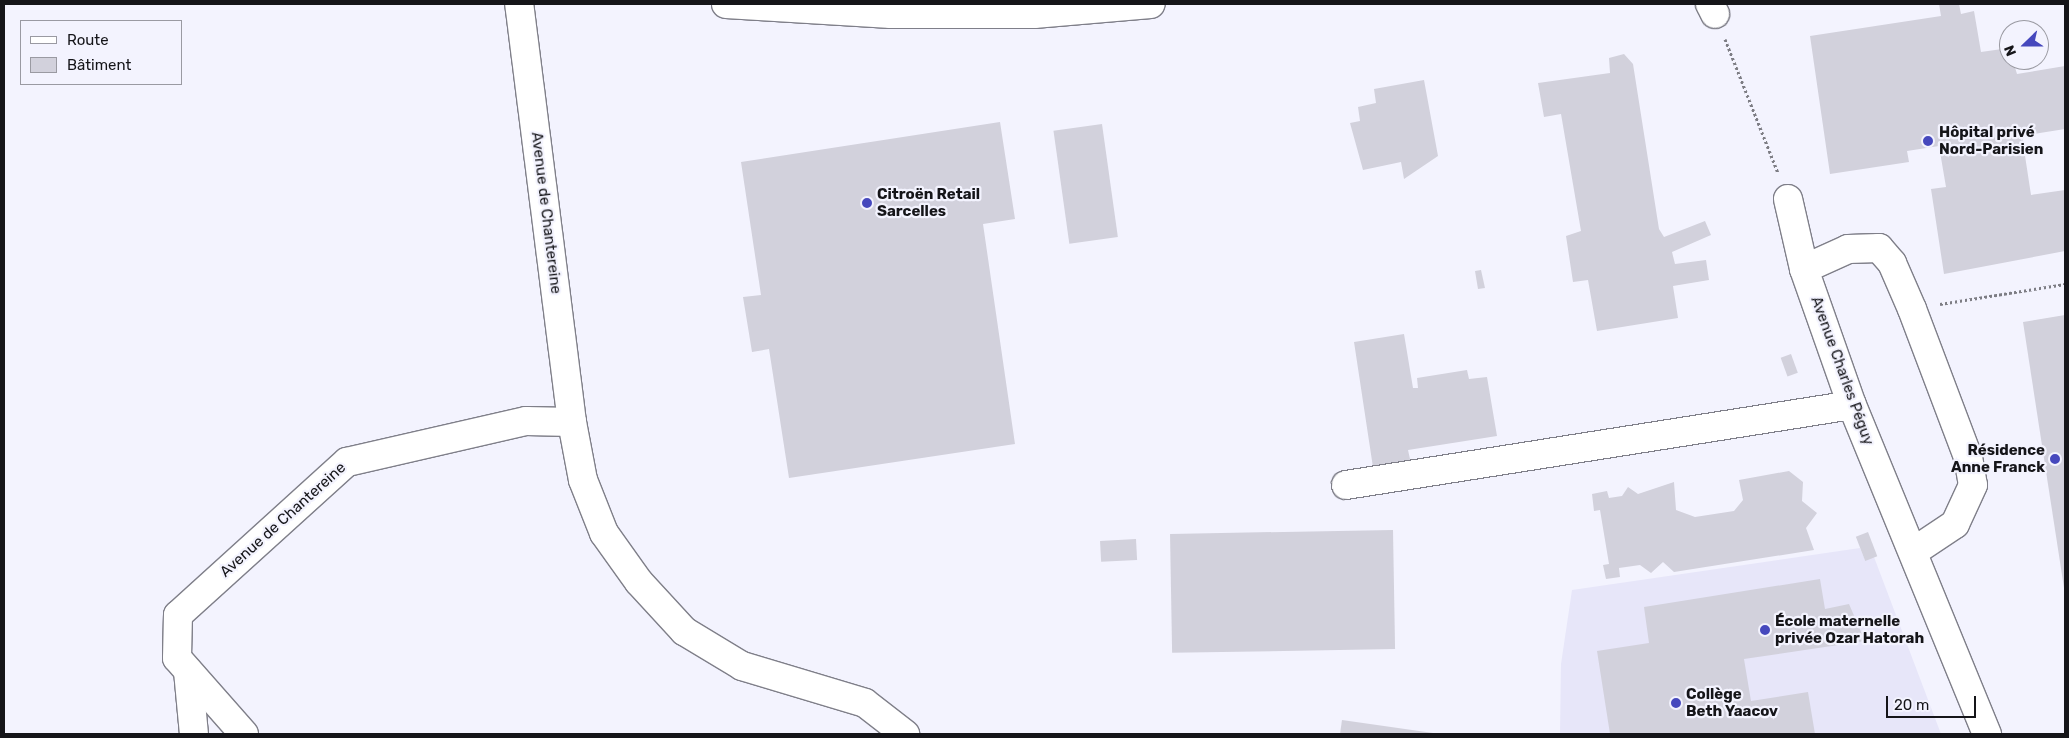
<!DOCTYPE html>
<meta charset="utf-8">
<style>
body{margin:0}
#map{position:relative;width:2069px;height:738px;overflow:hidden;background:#f3f3fe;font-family:Rubik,sans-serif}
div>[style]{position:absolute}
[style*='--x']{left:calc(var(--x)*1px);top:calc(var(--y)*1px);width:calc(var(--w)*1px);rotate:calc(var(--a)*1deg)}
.built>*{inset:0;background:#e7e6f9}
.building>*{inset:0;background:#d2d1dc;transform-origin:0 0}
.path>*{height:3px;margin-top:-1.5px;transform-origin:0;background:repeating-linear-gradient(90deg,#7d7d84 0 2.5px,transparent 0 5px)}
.roads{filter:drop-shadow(1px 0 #7f7f89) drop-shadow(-1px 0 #7f7f89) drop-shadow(0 1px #7f7f89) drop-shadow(0 -1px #7f7f89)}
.minor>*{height:28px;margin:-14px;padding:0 14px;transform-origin:14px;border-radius:14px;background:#fff}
.dots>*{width:14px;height:14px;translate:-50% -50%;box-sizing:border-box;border:2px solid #f3f3fe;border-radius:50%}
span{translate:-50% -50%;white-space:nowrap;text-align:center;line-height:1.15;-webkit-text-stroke:4.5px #f3f3fe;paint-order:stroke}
.poi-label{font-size:15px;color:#151519;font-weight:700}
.left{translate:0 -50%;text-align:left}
.right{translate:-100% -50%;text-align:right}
.street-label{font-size:15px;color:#151519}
.frame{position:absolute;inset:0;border:5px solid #151519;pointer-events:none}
.legend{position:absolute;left:20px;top:20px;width:162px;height:65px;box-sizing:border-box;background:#f3f3fe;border:1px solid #9a9aa2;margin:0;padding:6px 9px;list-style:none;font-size:15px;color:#151519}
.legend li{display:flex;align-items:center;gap:10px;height:25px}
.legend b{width:25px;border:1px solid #9a9aa2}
.north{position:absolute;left:1999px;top:20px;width:50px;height:50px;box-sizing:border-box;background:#f3f3fe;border:1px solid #9a9aa2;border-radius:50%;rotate:248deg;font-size:14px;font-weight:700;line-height:20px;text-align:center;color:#151519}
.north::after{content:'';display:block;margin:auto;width:18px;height:22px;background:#4648bd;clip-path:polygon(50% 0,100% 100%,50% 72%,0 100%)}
.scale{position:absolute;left:1886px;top:696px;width:90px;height:22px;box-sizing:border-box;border:2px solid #151519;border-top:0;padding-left:6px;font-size:15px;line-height:18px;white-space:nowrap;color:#151519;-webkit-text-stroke:4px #f3f3fe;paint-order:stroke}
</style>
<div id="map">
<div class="built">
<i style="clip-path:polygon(1860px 548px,1865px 560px,1874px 557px,1941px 734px,1560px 734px,1561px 664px,1572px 590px)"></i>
</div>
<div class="building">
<i style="clip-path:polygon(1939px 4px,1959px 4px,1961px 14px,1974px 11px,1981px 52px,2009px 48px,2017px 74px,2065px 66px,2065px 129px,2022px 136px,2031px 195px,2065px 190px,2065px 251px,1944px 274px,1931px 189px,1946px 187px,1939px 146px,1907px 151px,1909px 162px,1830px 174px,1810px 36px,1941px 16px)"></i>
<i style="clip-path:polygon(1624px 54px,1633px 64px,1659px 229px,1664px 237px,1705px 221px,1711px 235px,1672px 252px,1675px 264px,1706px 260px,1709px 280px,1673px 286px,1678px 318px,1597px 331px,1588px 280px,1573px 282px,1566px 236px,1581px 231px,1561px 114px,1544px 117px,1538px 83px,1610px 73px,1609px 58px)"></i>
<i style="clip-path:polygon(1424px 80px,1438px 156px,1404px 179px,1401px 162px,1363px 170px,1350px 123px,1360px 121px,1358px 107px,1376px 103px,1374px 89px)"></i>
<i style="clip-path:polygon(1000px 122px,1015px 219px,983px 224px,1015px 444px,789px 478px,769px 349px,752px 352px,743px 297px,761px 295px,741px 162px)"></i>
<i style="left:1102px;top:124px;width:114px;height:49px;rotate:82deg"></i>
<i style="clip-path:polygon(1481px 270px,1485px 288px,1478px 289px,1475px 271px)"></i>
<i style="clip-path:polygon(2065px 315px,2065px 588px,2064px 588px,2023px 322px)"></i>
<i style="clip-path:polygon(1404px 334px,1413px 388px,1418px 388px,1417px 378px,1467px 370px,1469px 379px,1487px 377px,1497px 436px,1408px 450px,1412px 468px,1374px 474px,1354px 342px)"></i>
<i style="left:1791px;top:354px;width:20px;height:11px;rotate:70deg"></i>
<i style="clip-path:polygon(1789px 471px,1803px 482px,1802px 501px,1817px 513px,1806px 528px,1814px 550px,1674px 572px,1663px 562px,1651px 573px,1640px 565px,1619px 568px,1620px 577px,1606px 579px,1603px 565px,1609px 564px,1600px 510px,1594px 511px,1592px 494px,1607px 491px,1609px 498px,1622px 496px,1628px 487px,1638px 494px,1674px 482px,1676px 510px,1695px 517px,1734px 511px,1743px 500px,1739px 480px)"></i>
<i style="left:1393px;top:530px;width:119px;height:223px;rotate:89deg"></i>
<i style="left:1868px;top:532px;width:26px;height:13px;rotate:69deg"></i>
<i style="left:1136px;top:539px;width:21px;height:36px;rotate:87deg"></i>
<i style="clip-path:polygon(1820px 579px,1825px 609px,1849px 604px,1865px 641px,1744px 659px,1751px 701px,1808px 692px,1815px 734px,1610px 734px,1597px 651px,1649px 643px,1644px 607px)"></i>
<i style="clip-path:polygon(1342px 720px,1433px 733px,1433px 734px,1340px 734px)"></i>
</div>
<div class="path">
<i style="--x:1725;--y:39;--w:144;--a:68.4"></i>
<i style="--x:1940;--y:304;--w:127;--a:-9.1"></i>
</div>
<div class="roads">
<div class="minor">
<i style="--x:726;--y:4;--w:165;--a:3.5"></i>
<i style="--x:891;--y:14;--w:143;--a:0"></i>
<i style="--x:1034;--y:14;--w:117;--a:-4.9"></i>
<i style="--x:1710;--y:4;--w:11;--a:63"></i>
<i style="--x:1788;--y:199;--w:72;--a:77.1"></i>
<i style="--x:1804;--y:269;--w:144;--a:70.6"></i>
<i style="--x:1852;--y:405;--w:356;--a:67.7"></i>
<i style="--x:1804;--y:269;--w:48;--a:-24.4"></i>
<i style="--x:1848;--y:249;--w:31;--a:-2"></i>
<i style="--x:1879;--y:248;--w:20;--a:49"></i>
<i style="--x:1892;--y:263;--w:50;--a:66.5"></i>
<i style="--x:1912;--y:309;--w:158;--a:69.3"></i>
<i style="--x:1968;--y:457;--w:28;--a:80"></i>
<i style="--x:1973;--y:485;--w:43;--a:114.8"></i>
<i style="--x:1955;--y:524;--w:50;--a:146.3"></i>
<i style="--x:572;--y:422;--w:59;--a:79.3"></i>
<i style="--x:583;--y:480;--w:57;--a:68.4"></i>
<i style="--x:604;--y:533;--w:60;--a:54.5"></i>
<i style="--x:639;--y:582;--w:67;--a:47.4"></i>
<i style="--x:684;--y:631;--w:68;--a:31.1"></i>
<i style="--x:742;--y:666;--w:128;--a:16.7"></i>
<i style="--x:865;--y:703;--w:51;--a:37.8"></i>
<i style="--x:1346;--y:485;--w:512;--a:-8.98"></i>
<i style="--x:188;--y:671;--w:63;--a:84.6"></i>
<i style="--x:244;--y:734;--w:101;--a:-131.4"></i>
<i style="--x:177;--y:658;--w:43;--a:-88.7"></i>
<i style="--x:178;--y:615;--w:228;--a:-42.2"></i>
<i style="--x:347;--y:462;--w:184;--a:-12.9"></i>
<i style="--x:526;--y:421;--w:46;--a:1.2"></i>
<i style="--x:572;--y:422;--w:421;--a:-97.2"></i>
</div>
</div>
<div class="dots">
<i style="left:1928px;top:141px;background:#4648bd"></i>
<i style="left:867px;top:203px;background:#4648bd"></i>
<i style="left:2055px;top:459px;background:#4648bd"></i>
<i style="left:1765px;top:630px;background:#4648bd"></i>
<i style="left:1676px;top:703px;background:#4648bd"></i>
</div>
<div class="poi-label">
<span class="left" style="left:1939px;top:141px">Hôpital privé<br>Nord-Parisien</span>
<span class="left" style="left:877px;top:203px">Citroën Retail<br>Sarcelles</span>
<span class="right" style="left:2045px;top:459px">Résidence<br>Anne Franck</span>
<span class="left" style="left:1775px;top:630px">École maternelle<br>privée Ozar Hatorah</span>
<span class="left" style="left:1686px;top:703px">Collège<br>Beth Yaacov</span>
</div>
<div class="street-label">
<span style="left:546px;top:213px;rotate:83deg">Avenue de Chantereine</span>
<span style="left:1842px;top:371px;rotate:70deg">Avenue Charles Péguy</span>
<span style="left:283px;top:520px;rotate:-42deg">Avenue de Chantereine</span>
</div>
<div class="frame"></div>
<ul class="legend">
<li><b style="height:6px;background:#fff"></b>Route</li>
<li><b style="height:14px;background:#d2d1dc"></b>Bâtiment</li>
</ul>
<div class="north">N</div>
<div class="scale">20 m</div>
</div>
